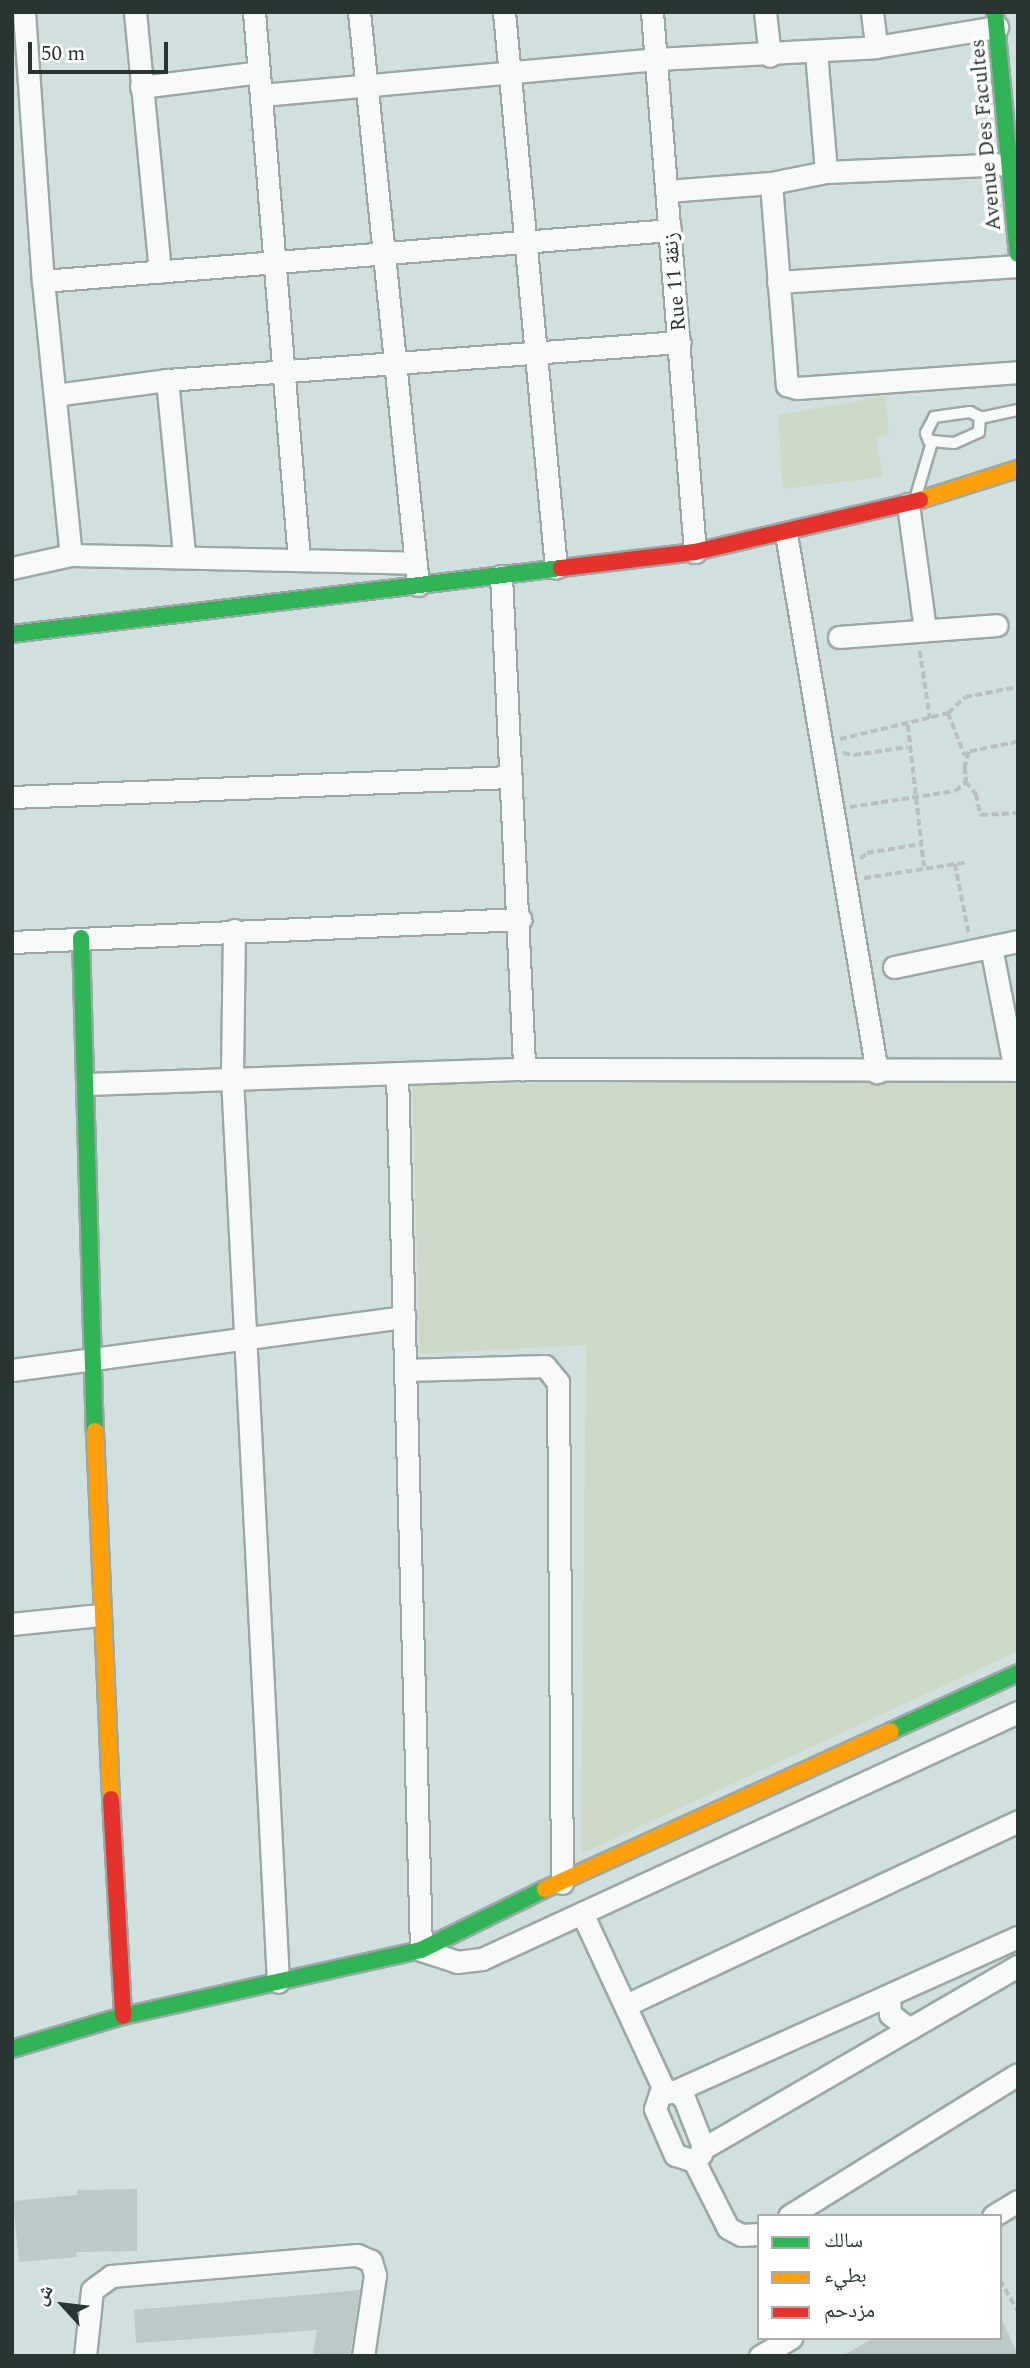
<!DOCTYPE html>
<meta charset="utf-8">
<style>
body{margin:0}
#map{position:relative;width:1030px;height:2368px;overflow:hidden;background:#cfe0de;font-family:Spectral,"Noto Naskh Arabic",serif}
div>[style]{position:absolute}
[style*='--x']{left:calc(var(--x)*1px);top:calc(var(--y)*1px);width:calc(var(--w)*1px);rotate:calc(var(--a)*1deg)}
.green>*{inset:0;background:#cdd9c7}
.building>*{inset:0;background:#bbc9c9}
.path>*{height:3.5px;margin-top:-1.75px;transform-origin:0;background:repeating-linear-gradient(90deg,#b9bfbe 0 7px,transparent 0 10.5px)}
.roads{filter:drop-shadow(2px 0 #9ba8a6) drop-shadow(-2px 0 #9ba8a6) drop-shadow(0 2px #9ba8a6) drop-shadow(0 -2px #9ba8a6)}
.lane>*{height:10px;margin:-5px;padding:0 5px;transform-origin:5px;border-radius:5px;background:#f8fafa}
.street>*{height:21px;margin:-10.5px;padding:0 10.5px;transform-origin:10.5px;border-radius:10.5px;background:#f8fafa}
.fast>*{height:16px;margin:-8px;padding:0 8px;transform-origin:8px;border-radius:8px;background:#30b455}
.slow>*{height:16px;margin:-8px;padding:0 8px;transform-origin:8px;border-radius:8px;background:#ff9f0a}
.jam>*{height:16px;margin:-8px;padding:0 8px;transform-origin:8px;border-radius:8px;background:#e5322d}
span{translate:-50% -50%;white-space:nowrap;text-align:center;line-height:1.15;-webkit-text-stroke:7px #fff;paint-order:stroke}
.street-label{font-size:21px;color:#283533}
.frame{position:absolute;inset:0;border:14px solid #283533;pointer-events:none}
.legend{position:absolute;left:757px;top:2214px;width:245px;height:126px;box-sizing:border-box;background:#fff;border:2px solid #a9aead;margin:0;padding:9px 12px;list-style:none;font-size:21px;color:#283533}
.legend li{display:flex;align-items:center;gap:14px;height:35px}
.legend b{width:35px;border:2px solid #a9aead}
.north{position:absolute;left:28px;top:2270px;width:70px;height:70px;-webkit-text-stroke:5px #fff;paint-order:stroke;rotate:297deg;font-size:19px;font-weight:700;line-height:28px;text-align:center;color:#283533}
.north::after{content:'';display:block;margin:auto;width:24px;height:32px;background:#283533;clip-path:polygon(50% 0,100% 100%,50% 72%,0 100%)}
.scale{position:absolute;left:28px;top:42px;width:140px;height:32px;box-sizing:border-box;border:4px solid #283533;border-top:0;padding-left:9px;font-size:21px;line-height:24px;white-space:nowrap;color:#283533;-webkit-text-stroke:5px #fff;paint-order:stroke}
</style>
<div id="map">
<div class="green">
<i style="clip-path:polygon(886px 396px,889px 434px,876px 438px,883px 477px,783px 489px,778px 415px)"></i>
<i style="clip-path:polygon(1018px 1079px,1018px 1651px,581px 1854px,586px 1345px,420px 1354px,412px 1085px)"></i>
</div>
<div class="building">
<i style="clip-path:polygon(137px 2189px,137px 2251px,76px 2252px,77px 2257px,19px 2262px,13px 2201px,77px 2195px,77px 2190px)"></i>
<i style="clip-path:polygon(360px 2290px,350px 2356px,313px 2356px,317px 2330px,136px 2343px,134px 2310px)"></i>
<i style="clip-path:polygon(1000px 2315px,1018px 2356px,842px 2356px,874px 2338px,1000px 2338px)"></i>
</div>
<div class="path">
<i style="--x:920;--y:651;--w:68;--a:81.5"></i>
<i style="--x:948;--y:713;--w:46;--a:68.4"></i>
<i style="--x:908;--y:725;--w:142;--a:83.5"></i>
<i style="--x:840;--y:739;--w:111;--a:-13.5"></i>
<i style="--x:948;--y:713;--w:23;--a:-43"></i>
<i style="--x:965;--y:697;--w:54;--a:-10.7"></i>
<i style="--x:1018;--y:742;--w:50;--a:168.5"></i>
<i style="--x:969;--y:752;--w:16;--a:105"></i>
<i style="--x:965;--y:767;--w:15;--a:86"></i>
<i style="--x:966;--y:782;--w:16;--a:50"></i>
<i style="--x:976;--y:794;--w:22;--a:77"></i>
<i style="--x:981;--y:815;--w:37;--a:-3"></i>
<i style="--x:843;--y:753;--w:11;--a:10"></i>
<i style="--x:854;--y:755;--w:54;--a:-8.6"></i>
<i style="--x:850;--y:807;--w:106;--a:-8.7"></i>
<i style="--x:955;--y:791;--w:14;--a:-39"></i>
<i style="--x:860;--y:859;--w:9;--a:-41"></i>
<i style="--x:867;--y:853;--w:55;--a:-9.5"></i>
<i style="--x:955;--y:864;--w:71;--a:78.7"></i>
<i style="--x:864;--y:878;--w:105;--a:-8.7"></i>
<i style="--x:1000;--y:2280;--w:36;--a:60"></i>
</div>
<div class="roads">
<div class="lane">
<i style="--x:970;--y:412;--w:11;--a:27"></i>
<i style="--x:980;--y:417;--w:15;--a:94"></i>
<i style="--x:979;--y:432;--w:27;--a:156"></i>
<i style="--x:954;--y:443;--w:25;--a:-175"></i>
<i style="--x:929;--y:441;--w:9;--a:-111"></i>
<i style="--x:926;--y:433;--w:18;--a:-63"></i>
<i style="--x:934;--y:417;--w:36;--a:-8"></i>
<i style="--x:980;--y:418;--w:39;--a:-12"></i>
<i style="--x:916;--y:496;--w:56;--a:-73.5"></i>
</div>
<div class="street">
<i style="--x:24;--y:12;--w:270;--a:86"></i>
<i style="--x:43;--y:281;--w:275;--a:84.2"></i>
<i style="--x:135;--y:12;--w:261;--a:84.5"></i>
<i style="--x:254;--y:12;--w:549;--a:85.3"></i>
<i style="--x:359;--y:12;--w:576;--a:84.12"></i>
<i style="--x:504;--y:12;--w:558;--a:84.66"></i>
<i style="--x:652;--y:12;--w:542;--a:85.45"></i>
<i style="--x:765;--y:12;--w:44;--a:83.5"></i>
<i style="--x:872;--y:12;--w:35;--a:83"></i>
<i style="--x:816;--y:52;--w:120;--a:85.2"></i>
<i style="--x:141;--y:87;--w:119;--a:-7.2"></i>
<i style="--x:262;--y:95;--w:397;--a:-5.2"></i>
<i style="--x:657;--y:59;--w:219;--a:-3.1"></i>
<i style="--x:876;--y:47;--w:123;--a:-9.4"></i>
<i style="--x:771;--y:183;--w:203;--a:85.5"></i>
<i style="--x:787;--y:385;--w:10;--a:17"></i>
<i style="--x:797;--y:388;--w:222;--a:-4.1"></i>
<i style="--x:667;--y:191;--w:104;--a:-4.4"></i>
<i style="--x:771;--y:183;--w:56;--a:-11.3"></i>
<i style="--x:826;--y:172;--w:184;--a:-2.5"></i>
<i style="--x:43;--y:281;--w:629;--a:-4.65"></i>
<i style="--x:778;--y:282;--w:241;--a:-3.8"></i>
<i style="--x:167;--y:380;--w:175;--a:84.4"></i>
<i style="--x:55;--y:395;--w:113;--a:-7.6"></i>
<i style="--x:167;--y:380;--w:514;--a:-4.24"></i>
<i style="--x:908;--y:504;--w:127;--a:82.3"></i>
<i style="--x:786;--y:534;--w:546;--a:80.4"></i>
<i style="--x:12;--y:568;--w:60;--a:-12.4"></i>
<i style="--x:71;--y:555;--w:345;--a:1.3"></i>
<i style="--x:501;--y:576;--w:494;--a:87.3"></i>
<i style="--x:839;--y:637;--w:158;--a:-4.3"></i>
<i style="--x:12;--y:797;--w:499;--a:-2.3"></i>
<i style="--x:234;--y:930;--w:147;--a:90.8"></i>
<i style="--x:232;--y:1077;--w:906;--a:87.09"></i>
<i style="--x:12;--y:942;--w:509;--a:-2.59"></i>
<i style="--x:991;--y:947;--w:125;--a:79"></i>
<i style="--x:894;--y:967;--w:127;--a:-11.8"></i>
<i style="--x:397;--y:1073;--w:877;--a:88.43"></i>
<i style="--x:421;--y:1950;--w:38;--a:18"></i>
<i style="--x:457;--y:1962;--w:25;--a:-7"></i>
<i style="--x:482;--y:1959;--w:590;--a:-24.74"></i>
<i style="--x:87;--y:1084;--w:437;--a:-2"></i>
<i style="--x:524;--y:1069;--w:494;--a:0.1"></i>
<i style="--x:12;--y:1370;--w:396;--a:-7.7"></i>
<i style="--x:405;--y:1370;--w:140;--a:-1.6"></i>
<i style="--x:545;--y:1366;--w:21;--a:51"></i>
<i style="--x:558;--y:1382;--w:501;--a:89.54"></i>
<i style="--x:12;--y:1624;--w:88;--a:-5.8"></i>
<i style="--x:582;--y:1913;--w:197;--a:65.1"></i>
<i style="--x:889;--y:1995;--w:19;--a:87"></i>
<i style="--x:890;--y:2014;--w:24;--a:38"></i>
<i style="--x:626;--y:2005;--w:433;--a:-25.1"></i>
<i style="--x:675;--y:2091;--w:376;--a:-24.2"></i>
<i style="--x:675;--y:2091;--w:11;--a:38"></i>
<i style="--x:684;--y:2098;--w:49;--a:68.6"></i>
<i style="--x:702;--y:2144;--w:10;--a:96"></i>
<i style="--x:701;--y:2154;--w:10;--a:135"></i>
<i style="--x:694;--y:2161;--w:20;--a:-162"></i>
<i style="--x:675;--y:2155;--w:50;--a:-113.5"></i>
<i style="--x:655;--y:2109;--w:16;--a:-72"></i>
<i style="--x:660;--y:2094;--w:15;--a:-11"></i>
<i style="--x:702;--y:2149;--w:365;--a:-30.1"></i>
<i style="--x:694;--y:2161;--w:75;--a:63.1"></i>
<i style="--x:728;--y:2228;--w:15;--a:28"></i>
<i style="--x:741;--y:2235;--w:18;--a:-3"></i>
<i style="--x:789;--y:2216;--w:269;--a:-31.8"></i>
<i style="--x:993;--y:2216;--w:29;--a:-31"></i>
<i style="--x:85;--y:2356;--w:66;--a:-83.9"></i>
<i style="--x:92;--y:2290;--w:24;--a:-36"></i>
<i style="--x:111;--y:2276;--w:247;--a:-4.9"></i>
<i style="--x:357;--y:2255;--w:15;--a:23"></i>
<i style="--x:371;--y:2261;--w:15;--a:74"></i>
<i style="--x:375;--y:2275;--w:82;--a:98.4"></i>
<i style="--x:760;--y:2356;--w:36;--a:-30"></i>
</div>
<div class="fast">
<i style="--x:995;--y:12;--w:243;--a:84.6"></i>
<i style="--x:12;--y:634;--w:553;--a:-6.86"></i>
<i style="--x:81;--y:938;--w:493;--a:88.4"></i>
<i style="--x:891;--y:1731;--w:140;--a:-24.5"></i>
<i style="--x:12;--y:2049;--w:116;--a:-16.6"></i>
<i style="--x:123;--y:2016;--w:305;--a:-12.5"></i>
<i style="--x:421;--y:1950;--w:138;--a:-26.2"></i>
</div>
<div class="slow">
<i style="--x:920;--y:500;--w:103;--a:-17.6"></i>
<i style="--x:95;--y:1431;--w:368;--a:87.5"></i>
<i style="--x:545;--y:1889;--w:380;--a:-24.5"></i>
</div>
<div class="jam">
<i style="--x:561;--y:568;--w:135;--a:-6.8"></i>
<i style="--x:695;--y:552;--w:231;--a:-13"></i>
<i style="--x:111;--y:1799;--w:217;--a:86.8"></i>
</div>
</div>
<div class="street-label">
<span style="left:986px;top:135px;rotate:-95deg">Avenue Des Facultes</span>
<span style="left:675px;top:282px;rotate:-95deg">Rue 11 زنقة</span>
</div>
<div class="frame"></div>
<ul class="legend">
<li><b style="height:9px;background:#30b455"></b>سالك</li>
<li><b style="height:9px;background:#ff9f0a"></b>بطيء</li>
<li><b style="height:9px;background:#e5322d"></b>مزدحم</li>
</ul>
<div class="north">ش</div>
<div class="scale">50 m</div>
</div>
